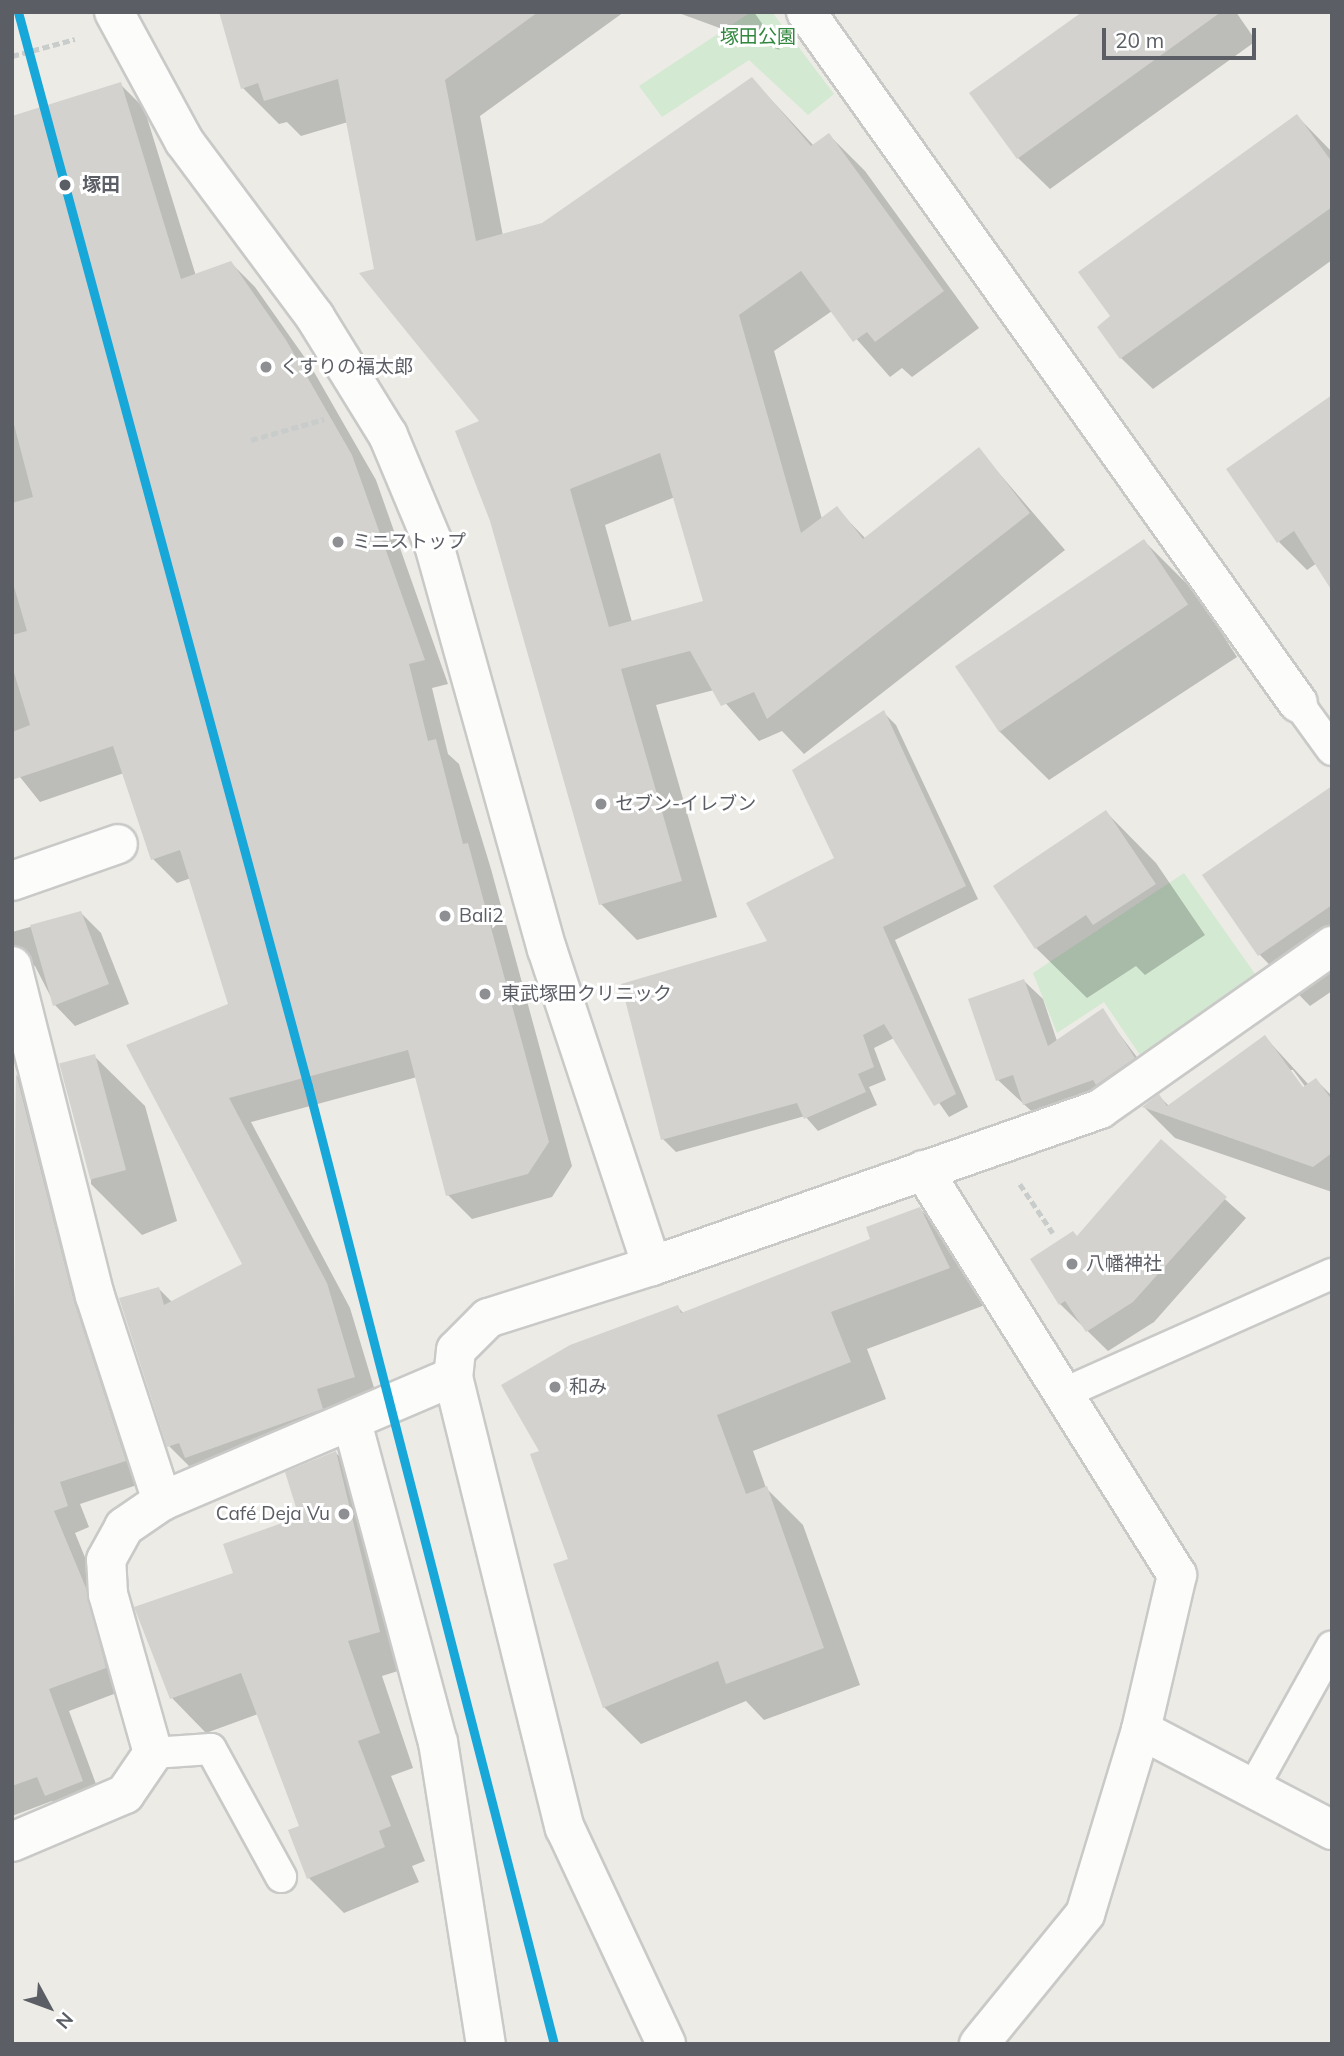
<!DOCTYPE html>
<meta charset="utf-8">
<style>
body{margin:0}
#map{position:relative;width:1344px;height:2056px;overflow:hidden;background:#ecebe6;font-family:Mulish,"Noto Sans JP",sans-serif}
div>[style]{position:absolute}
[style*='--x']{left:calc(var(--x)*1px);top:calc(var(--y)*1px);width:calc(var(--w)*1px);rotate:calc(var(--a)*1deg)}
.green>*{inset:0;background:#d3e9d2}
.shadow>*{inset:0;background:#0003}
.building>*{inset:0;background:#d3d2cf;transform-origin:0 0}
.path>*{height:4.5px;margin-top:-2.25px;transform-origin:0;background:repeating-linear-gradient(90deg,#c8ccca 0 7px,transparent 0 10.5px)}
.roads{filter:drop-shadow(2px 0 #c9c9c8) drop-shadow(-2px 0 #c9c9c8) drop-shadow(0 2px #c9c9c8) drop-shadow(0 -2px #c9c9c8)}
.lane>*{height:30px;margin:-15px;padding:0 15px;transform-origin:15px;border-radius:15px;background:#fcfcfb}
.street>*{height:38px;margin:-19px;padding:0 19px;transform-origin:19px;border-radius:19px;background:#fcfcfb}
.secondary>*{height:38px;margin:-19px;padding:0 19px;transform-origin:19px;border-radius:19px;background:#fcfcfb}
.rail-1>*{height:9px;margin:-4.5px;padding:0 4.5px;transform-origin:4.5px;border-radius:4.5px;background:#17a7d8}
.dots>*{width:19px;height:19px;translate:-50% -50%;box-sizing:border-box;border:4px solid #fff;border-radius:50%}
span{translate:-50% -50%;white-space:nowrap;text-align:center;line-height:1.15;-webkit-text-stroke:6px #fff;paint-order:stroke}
.park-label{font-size:19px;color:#30873d}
.stop-label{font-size:19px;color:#5b5e65;font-weight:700}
.left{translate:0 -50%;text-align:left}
.poi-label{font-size:19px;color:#5b5e65}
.right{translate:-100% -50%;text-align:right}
.frame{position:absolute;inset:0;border:14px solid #5b5e65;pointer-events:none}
.north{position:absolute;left:14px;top:1972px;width:70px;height:70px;-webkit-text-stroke:5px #fff;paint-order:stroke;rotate:131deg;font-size:19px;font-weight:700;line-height:28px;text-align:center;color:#5b5e65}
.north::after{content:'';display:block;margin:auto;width:24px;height:32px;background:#5b5e65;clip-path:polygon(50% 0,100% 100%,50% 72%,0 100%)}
.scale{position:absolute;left:1102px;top:28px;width:154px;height:32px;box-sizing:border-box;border:4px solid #5b5e65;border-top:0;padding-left:9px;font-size:21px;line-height:24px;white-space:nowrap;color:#5b5e65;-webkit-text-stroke:5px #fff;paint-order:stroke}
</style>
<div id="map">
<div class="green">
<i style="clip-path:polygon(751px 12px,772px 12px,834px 94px,808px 115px,749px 60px,662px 117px,639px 86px)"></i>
<i style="clip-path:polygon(1184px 873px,1260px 981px,1144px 1061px,1104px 1002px,1057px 1033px,1033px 973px)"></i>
</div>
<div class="shadow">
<i style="clip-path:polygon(evenodd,222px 12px,624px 12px,480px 116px,503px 236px,543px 225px,752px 79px,814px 146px,829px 135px,865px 171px,979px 328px,912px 377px,902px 368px,890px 377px,832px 311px,774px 351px,822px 519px,837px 509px,866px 539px,979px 450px,1065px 550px,804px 754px,782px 731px,759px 741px,714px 690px,656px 705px,717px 917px,637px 940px,601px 904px,482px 421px,376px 270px,348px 122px,301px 136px,287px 122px,279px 124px,243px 88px,222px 12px,675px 497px,705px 602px,632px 622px,605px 525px,675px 497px)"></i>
<i style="clip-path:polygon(676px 12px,754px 12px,780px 50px)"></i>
<i style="clip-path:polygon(1085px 12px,1236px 12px,1256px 41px,1050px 189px,1018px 158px)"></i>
<i style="clip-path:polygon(120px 84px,144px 108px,196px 276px,231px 263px,255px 287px,310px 365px,376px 480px,448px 684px,432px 688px,448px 754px,459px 764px,491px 869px,572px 1166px,552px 1197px,472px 1219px,448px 1195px,417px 1077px,251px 1122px,350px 1308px,378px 1401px,193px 1470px,169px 1446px,159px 1289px,172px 1302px,244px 1264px,129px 1046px,230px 1005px,191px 878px,177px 883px,153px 859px,124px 773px,40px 802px,12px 767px,12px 118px)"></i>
<i style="clip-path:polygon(1297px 116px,1332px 152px,1332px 260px,1153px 389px,1121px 358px,1113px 316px)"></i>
<i style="clip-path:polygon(1332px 397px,1317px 563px,1307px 570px,1279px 542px)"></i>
<i style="clip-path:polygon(1144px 541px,1195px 592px,1237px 657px,1049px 780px,998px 730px)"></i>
<i style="clip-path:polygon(883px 712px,896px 725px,978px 899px,895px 940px,968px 1107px,949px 1117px,894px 1038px,874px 1048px,886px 1080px,869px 1087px,877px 1105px,818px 1131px,805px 1116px,676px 1152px,663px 1139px,769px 942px,836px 859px)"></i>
<i style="clip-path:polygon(1332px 800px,1332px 991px,1310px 1006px,1260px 955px,1204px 875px)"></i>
<i style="clip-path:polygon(1106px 812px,1156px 863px,1205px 935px,1145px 975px,1136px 966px,1087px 998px,1036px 948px)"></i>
<i style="clip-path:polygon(81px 913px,101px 933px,129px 1004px,75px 1026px,55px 1005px,35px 966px,28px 964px,12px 979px,12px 932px)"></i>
<i style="clip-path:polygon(1024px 981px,1043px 999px,1057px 1041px,1102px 1011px,1152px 1077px,1043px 1122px,998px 1080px)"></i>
<i style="clip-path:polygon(evenodd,1265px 1037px,1309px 1085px,1316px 1080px,1332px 1096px,1332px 1192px,1175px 1138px,1144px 1107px,1159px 1096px,1169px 1106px,1265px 1037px,1288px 1070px,1293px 1070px,1310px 1093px,1307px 1095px,1288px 1070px)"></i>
<i style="clip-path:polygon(94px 1056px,145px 1106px,177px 1221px,142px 1235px,91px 1184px)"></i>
<i style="clip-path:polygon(16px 1075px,38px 1097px,146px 1482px,80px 1504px,89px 1527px,75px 1533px,107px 1611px,127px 1689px,69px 1711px,103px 1803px,68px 1817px,52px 1801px,12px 1816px)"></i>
<i style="clip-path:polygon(1161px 1142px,1246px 1218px,1154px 1322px,1108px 1351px,1060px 1304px,1078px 1238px)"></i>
<i style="clip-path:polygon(920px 1209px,957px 1246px,985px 1305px,867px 1349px,886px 1399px,753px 1451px,766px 1488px,803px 1525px,860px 1685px,764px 1720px,746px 1701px,641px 1744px,604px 1707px,542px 1451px,678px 1307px,684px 1314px,872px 1240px)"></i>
<i style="clip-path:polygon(336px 1453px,371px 1487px,414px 1666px,382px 1676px,413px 1768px,391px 1776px,425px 1861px,412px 1866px,419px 1882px,344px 1913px,309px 1878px,301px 1827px,258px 1714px,206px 1733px,172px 1698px,137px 1608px,235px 1574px,301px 1518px)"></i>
</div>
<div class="building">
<i style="clip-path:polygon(evenodd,219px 12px,538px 12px,445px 80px,476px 241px,542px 223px,752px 77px,811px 146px,829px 133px,944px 291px,875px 342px,867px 332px,853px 342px,801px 271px,739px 315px,801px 533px,837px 506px,863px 539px,979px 447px,1030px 513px,767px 719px,754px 692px,721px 706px,690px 651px,621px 669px,682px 881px,599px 905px,490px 521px,455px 431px,479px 421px,359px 273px,374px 269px,338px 79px,264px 101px,258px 83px,241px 89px,219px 12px,660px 453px,703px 601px,609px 627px,570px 489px,660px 453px)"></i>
<i style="clip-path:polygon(1082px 12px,1221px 12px,1017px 159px,969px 93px)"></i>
<i style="clip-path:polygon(121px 82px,181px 279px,231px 261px,286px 340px,352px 455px,425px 660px,409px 664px,428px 741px,436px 739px,463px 844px,468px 843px,549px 1142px,528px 1174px,446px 1196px,408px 1050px,229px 1098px,327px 1283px,355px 1377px,317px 1389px,323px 1409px,185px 1458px,179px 1443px,167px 1447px,119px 1298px,159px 1287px,164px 1305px,242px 1264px,126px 1045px,228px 1004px,180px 850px,151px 860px,113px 746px,12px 780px,12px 732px,30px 725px,12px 666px,12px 635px,27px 631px,12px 580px,12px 503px,33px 497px,12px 417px,12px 116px)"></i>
<i style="clip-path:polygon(1297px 114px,1332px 162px,1332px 207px,1120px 359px,1097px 327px,1110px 316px,1078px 272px)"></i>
<i style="clip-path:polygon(1332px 395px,1332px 591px,1294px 531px,1277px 543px,1226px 469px)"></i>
<i style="left:1144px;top:539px;width:79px;height:228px;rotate:56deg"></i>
<i style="clip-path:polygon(884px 710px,966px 886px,883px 927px,956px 1094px,934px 1106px,884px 1024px,863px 1035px,874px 1067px,858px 1074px,866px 1092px,804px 1119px,797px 1103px,661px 1140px,621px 984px,767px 941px,746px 903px,834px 858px,792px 770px)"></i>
<i style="clip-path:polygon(1332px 786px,1332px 905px,1258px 956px,1202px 875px)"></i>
<i style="clip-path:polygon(1106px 810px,1156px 884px,1093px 925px,1086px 915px,1035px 949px,993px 886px)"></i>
<i style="clip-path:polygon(81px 911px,109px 984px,53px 1006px,30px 925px)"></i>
<i style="clip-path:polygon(1024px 979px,1048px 1046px,1103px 1008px,1135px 1058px,1096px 1085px,1093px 1080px,1023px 1105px,1013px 1075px,996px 1081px,968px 999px)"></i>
<i style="clip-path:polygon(1265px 1035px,1303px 1087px,1316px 1078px,1332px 1100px,1332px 1153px,1313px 1167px,1142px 1107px,1159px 1094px,1167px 1106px)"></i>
<i style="left:95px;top:1054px;width:120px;height:37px;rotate:75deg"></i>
<i style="clip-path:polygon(16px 1073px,74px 1301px,126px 1461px,60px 1482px,68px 1506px,54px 1511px,86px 1588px,106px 1668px,49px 1689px,83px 1781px,45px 1796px,37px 1777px,12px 1786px)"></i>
<i style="clip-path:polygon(1161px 1139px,1227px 1197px,1133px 1302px,1086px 1332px,1065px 1301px,1059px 1305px,1030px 1259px,1073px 1231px,1077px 1236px)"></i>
<i style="clip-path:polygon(920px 1207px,950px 1268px,831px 1312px,851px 1362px,717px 1415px,746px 1494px,767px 1486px,824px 1648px,726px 1684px,718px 1661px,603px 1708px,553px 1564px,568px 1559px,530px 1454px,539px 1451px,501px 1385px,570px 1345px,678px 1305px,681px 1313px,870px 1239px,866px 1227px)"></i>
<i style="clip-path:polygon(336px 1451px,380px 1632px,348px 1641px,380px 1733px,358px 1741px,391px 1826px,379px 1831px,385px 1847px,307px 1879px,288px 1830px,299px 1826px,241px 1673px,170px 1699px,134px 1607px,233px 1573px,223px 1544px,299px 1517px,285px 1472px)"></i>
</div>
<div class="path">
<i style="--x:12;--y:56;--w:65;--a:-15.1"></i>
<i style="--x:251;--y:440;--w:76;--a:-16"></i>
<i style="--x:1020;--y:1184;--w:59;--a:56"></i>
</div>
<div class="roads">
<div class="lane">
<i style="--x:1298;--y:703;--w:58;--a:54.1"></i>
<i style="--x:1062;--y:1394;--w:295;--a:-24"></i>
<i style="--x:153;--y:1753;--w:58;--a:-3.9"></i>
<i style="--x:211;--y:1749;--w:146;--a:61.3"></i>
<i style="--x:1253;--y:1788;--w:162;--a:-60.9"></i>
</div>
<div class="street">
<i style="--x:806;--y:12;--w:848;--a:54.55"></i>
<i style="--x:12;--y:881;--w:112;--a:-19.2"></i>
<i style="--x:12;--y:966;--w:340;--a:75.9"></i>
<i style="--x:95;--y:1296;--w:216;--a:71.9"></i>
<i style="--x:923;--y:1170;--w:478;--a:57.9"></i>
<i style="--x:1177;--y:1575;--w:159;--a:103.1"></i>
<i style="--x:1141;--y:1730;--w:192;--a:106.9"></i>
<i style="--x:1085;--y:1914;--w:168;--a:129.2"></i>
<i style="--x:652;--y:1266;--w:475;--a:-19.3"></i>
<i style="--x:1100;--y:1109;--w:284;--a:-35.1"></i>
<i style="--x:352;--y:1422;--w:331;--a:75"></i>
<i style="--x:438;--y:1742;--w:306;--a:81"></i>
<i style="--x:1141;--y:1730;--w:216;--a:27.6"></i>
<i style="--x:12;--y:1842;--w:123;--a:-23"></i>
<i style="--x:125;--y:1794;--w:50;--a:-55.7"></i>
<i style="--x:153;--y:1753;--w:165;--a:-105.8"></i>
<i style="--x:108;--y:1594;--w:34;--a:-93"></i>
<i style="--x:106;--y:1560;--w:38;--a:-61"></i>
<i style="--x:124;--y:1527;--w:46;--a:-34.4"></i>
<i style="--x:162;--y:1501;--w:316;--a:-23.1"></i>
</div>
<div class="secondary">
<i style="--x:114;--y:12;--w:147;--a:61.5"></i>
<i style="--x:184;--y:141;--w:219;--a:53.3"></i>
<i style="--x:315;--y:317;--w:139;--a:58.3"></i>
<i style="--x:388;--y:435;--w:119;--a:67.3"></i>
<i style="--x:434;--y:545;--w:420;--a:74.4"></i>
<i style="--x:547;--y:949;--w:334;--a:71.7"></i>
<i style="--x:652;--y:1266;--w:172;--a:162.4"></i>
<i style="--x:488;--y:1318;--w:45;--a:135"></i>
<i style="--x:456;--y:1350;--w:27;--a:96"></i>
<i style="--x:453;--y:1377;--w:465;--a:76.1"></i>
<i style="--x:565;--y:1828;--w:238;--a:64.9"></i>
</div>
</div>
<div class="rail-1">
<i style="--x:18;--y:12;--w:1112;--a:74.89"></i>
<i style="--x:308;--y:1086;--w:989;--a:75.6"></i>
</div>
<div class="dots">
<i style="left:65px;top:185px;background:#5b5e65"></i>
<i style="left:266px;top:367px;background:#8e8f92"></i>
<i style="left:338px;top:542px;background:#8e8f92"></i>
<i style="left:601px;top:804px;background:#8e8f92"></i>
<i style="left:445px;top:916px;background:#8e8f92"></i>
<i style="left:485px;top:994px;background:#8e8f92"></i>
<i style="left:1072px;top:1264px;background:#8e8f92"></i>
<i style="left:555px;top:1387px;background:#8e8f92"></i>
<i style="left:344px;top:1514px;background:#8e8f92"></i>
</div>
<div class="park-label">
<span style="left:758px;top:37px">塚田公園</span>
</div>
<div class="stop-label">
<span class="left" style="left:82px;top:185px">塚田</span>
</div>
<div class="poi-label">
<span class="left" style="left:280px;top:367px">くすりの福太郎</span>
<span class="left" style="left:352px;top:542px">ミニストップ</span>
<span class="left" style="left:615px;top:804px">セブン-イレブン</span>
<span class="left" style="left:459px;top:916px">Bali2</span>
<span class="left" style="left:501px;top:994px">東武塚田クリニック</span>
<span class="left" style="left:1086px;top:1264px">八幡神社</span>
<span class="left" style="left:569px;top:1387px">和み</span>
<span class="right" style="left:330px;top:1514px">Café Deja Vu</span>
</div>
<div class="frame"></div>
<div class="north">N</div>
<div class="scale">20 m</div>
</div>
